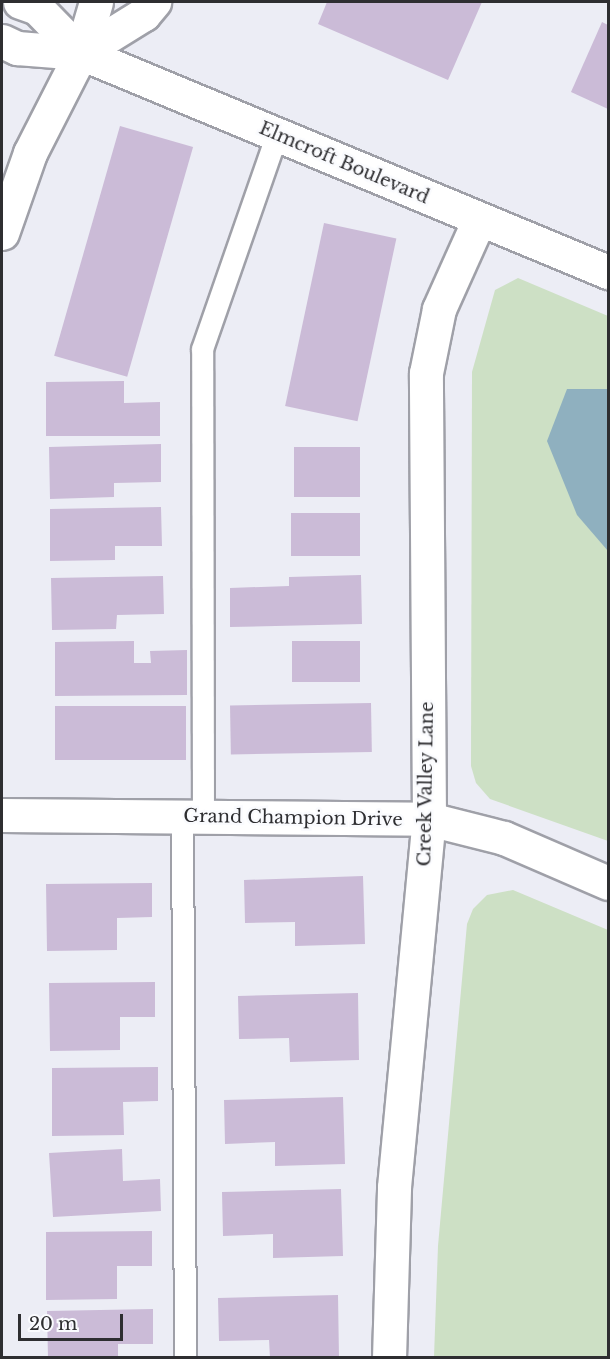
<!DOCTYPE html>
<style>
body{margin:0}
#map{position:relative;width:610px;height:1359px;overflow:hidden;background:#ecedf5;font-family:"Libre Baskerville",serif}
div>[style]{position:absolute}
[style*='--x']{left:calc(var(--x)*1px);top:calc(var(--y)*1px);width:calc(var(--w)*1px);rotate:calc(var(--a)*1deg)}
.green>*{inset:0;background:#cde0c5}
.water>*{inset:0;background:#8fb0bf}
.building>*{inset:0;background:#cbbbd7;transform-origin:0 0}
.roads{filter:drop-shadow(2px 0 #9fa0a8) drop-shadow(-2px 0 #9fa0a8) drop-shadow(0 2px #9fa0a8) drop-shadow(0 -2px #9fa0a8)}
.lane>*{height:21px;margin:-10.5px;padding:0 10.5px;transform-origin:10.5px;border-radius:10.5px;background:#fff}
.street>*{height:33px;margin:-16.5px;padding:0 16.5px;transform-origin:16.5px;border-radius:16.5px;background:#fff}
.secondary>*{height:33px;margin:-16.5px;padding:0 16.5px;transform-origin:16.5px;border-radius:16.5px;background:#fff}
span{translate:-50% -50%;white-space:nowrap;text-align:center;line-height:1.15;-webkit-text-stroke:5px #fafbfe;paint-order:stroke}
.street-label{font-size:18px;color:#2e2e31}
.frame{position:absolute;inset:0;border:3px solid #2e2e31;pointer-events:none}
.scale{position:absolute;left:18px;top:1314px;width:105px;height:27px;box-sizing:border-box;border:3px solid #2e2e31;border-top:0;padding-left:8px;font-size:18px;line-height:21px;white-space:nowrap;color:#2e2e31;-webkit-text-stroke:4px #fafbfe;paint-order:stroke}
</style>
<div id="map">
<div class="green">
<i style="clip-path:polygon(518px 278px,608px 316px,608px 841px,490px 799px,476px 783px,471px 766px,472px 372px,495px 290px)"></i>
<i style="clip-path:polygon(513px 890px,608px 930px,608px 1357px,434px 1357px,438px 1246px,467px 924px,473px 909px,487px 895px)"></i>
</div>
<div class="water">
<i style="clip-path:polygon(567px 389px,608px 389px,608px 551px,577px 515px,547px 441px)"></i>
</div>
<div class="building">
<i style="clip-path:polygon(327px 2px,482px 2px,448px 80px,318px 24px)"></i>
<i style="clip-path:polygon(602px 22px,608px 25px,608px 109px,571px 92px)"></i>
<i style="left:120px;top:126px;width:76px;height:239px;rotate:16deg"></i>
<i style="left:324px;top:223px;width:74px;height:187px;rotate:12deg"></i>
<i style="clip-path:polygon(124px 381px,124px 403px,160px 402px,160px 436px,46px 436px,46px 382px)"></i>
<i style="clip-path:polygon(161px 444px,161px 482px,114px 483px,114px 497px,50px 499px,49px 447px)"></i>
<i style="left:294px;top:447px;width:66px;height:50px"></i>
<i style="clip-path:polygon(161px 507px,162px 546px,115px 546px,115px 560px,50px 561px,50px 509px)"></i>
<i style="left:291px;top:513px;width:69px;height:43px"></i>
<i style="clip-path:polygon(361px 575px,362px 624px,230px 627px,230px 588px,289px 586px,289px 577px)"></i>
<i style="clip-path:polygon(163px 576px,164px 614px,117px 615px,116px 629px,52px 630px,51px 578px)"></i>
<i style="clip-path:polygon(134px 641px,134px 663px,151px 663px,150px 651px,187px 650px,187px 695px,55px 696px,55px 642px)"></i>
<i style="left:292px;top:641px;width:68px;height:41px"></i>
<i style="left:371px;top:703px;width:49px;height:141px;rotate:89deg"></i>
<i style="left:55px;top:706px;width:131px;height:54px"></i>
<i style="clip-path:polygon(363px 876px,365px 944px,295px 946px,295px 922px,245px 923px,244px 880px)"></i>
<i style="clip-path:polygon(152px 883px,152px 917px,117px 918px,117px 950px,47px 951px,46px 884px)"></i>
<i style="clip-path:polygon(155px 982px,155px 1017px,120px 1017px,120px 1050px,50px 1051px,49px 983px)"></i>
<i style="clip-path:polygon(358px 993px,359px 1060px,290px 1062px,289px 1038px,239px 1039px,238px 996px)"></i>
<i style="clip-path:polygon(158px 1067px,158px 1101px,123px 1102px,124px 1135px,52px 1136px,52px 1068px)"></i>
<i style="clip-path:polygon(343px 1097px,345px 1164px,275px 1166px,275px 1142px,225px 1144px,224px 1100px)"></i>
<i style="clip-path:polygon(122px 1149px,123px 1181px,160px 1179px,161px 1211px,53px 1217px,49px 1153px)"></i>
<i style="clip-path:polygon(341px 1189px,343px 1256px,273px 1258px,273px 1234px,223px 1236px,222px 1192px)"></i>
<i style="clip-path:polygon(152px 1231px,152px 1266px,117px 1266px,117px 1299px,46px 1300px,46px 1232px)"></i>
<i style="clip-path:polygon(338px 1295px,339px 1358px,270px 1358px,269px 1340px,219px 1341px,218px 1298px)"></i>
<i style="clip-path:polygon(153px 1309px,153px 1344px,118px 1344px,118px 1358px,48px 1358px,47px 1311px)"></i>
</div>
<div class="roads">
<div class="lane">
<i style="--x:182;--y:816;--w:542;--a:89.68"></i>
<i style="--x:203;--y:816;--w:467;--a:-90.1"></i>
<i style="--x:202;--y:349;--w:228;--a:-70.8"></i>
</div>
<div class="street">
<i style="--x:20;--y:2;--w:18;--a:19"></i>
<i style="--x:37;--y:8;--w:63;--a:45.6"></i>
<i style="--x:2;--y:41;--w:17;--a:25"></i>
<i style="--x:17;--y:48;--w:64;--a:4.5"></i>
<i style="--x:81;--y:53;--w:571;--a:22.57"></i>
<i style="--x:2;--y:815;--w:427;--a:0.5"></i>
<i style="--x:429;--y:819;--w:77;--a:14.2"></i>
<i style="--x:504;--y:838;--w:113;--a:23.4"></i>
<i style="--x:389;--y:1358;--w:171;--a:-88.3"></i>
<i style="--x:394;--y:1187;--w:370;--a:-84.6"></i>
<i style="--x:429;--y:819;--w:446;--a:-90.4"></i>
<i style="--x:426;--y:373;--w:65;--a:-78.5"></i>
<i style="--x:439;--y:309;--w:98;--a:-65.8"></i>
</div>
<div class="secondary">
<i style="--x:81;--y:53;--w:74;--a:-31.8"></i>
<i style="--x:144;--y:14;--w:16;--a:-50"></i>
<i style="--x:2;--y:233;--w:85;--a:-70.7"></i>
<i style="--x:30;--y:153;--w:112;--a:-63"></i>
<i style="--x:81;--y:53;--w:53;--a:-73.6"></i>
</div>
</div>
<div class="street-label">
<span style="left:344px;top:163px;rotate:23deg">Elmcroft Boulevard</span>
<span style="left:426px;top:784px;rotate:-89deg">Creek Valley Lane</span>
<span style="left:293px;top:818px;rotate:1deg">Grand Champion Drive</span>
</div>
<div class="frame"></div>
<div class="scale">20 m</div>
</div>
